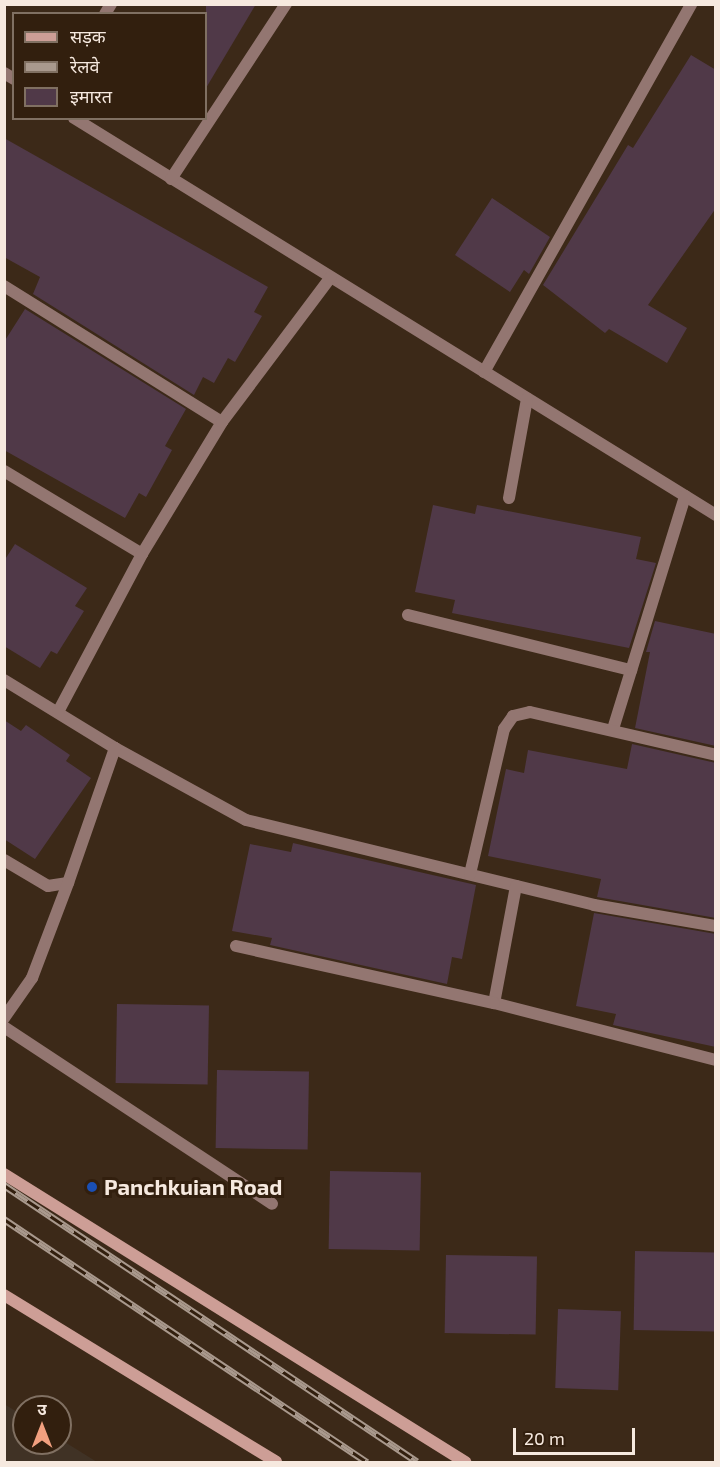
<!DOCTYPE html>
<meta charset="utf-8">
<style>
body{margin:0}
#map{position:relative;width:720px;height:1467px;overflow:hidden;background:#3c2918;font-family:"Exo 2","Noto Sans Devanagari",sans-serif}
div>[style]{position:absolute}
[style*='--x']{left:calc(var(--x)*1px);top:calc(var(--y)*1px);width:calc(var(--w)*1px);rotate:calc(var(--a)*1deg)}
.commercial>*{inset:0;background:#403225}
.building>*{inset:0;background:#503948;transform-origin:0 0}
.minor>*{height:12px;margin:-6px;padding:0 6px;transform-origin:6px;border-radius:6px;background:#937671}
.secondary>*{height:12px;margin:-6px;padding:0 6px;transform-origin:6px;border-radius:6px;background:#cd9e96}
.rail>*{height:7px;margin-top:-3.5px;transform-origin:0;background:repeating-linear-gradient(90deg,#321f0e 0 14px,#a9998d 0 28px);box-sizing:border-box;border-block:2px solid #a9998d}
.dots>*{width:16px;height:16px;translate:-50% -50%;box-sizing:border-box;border:3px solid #321f0e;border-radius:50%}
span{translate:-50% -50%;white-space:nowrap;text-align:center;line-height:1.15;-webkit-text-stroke:6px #321f0e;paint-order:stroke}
.poi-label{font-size:22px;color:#f6e9df;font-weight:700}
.left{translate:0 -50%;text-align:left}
.frame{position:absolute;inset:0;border:6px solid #f6e9df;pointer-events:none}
.legend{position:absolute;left:12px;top:12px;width:195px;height:108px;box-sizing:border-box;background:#321f0e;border:2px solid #807062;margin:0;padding:8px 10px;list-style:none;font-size:18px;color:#f6e9df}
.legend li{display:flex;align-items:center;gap:12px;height:30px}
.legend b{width:30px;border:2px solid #807062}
.north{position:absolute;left:12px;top:1395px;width:60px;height:60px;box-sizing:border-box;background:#321f0e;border:2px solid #807062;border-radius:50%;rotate:0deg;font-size:16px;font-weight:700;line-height:24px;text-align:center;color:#f6e9df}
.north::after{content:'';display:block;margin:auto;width:21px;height:27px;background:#f2a07f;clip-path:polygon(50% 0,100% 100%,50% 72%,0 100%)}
.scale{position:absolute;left:513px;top:1428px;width:122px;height:27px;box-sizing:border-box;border:3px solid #f6e9df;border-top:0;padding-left:8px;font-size:18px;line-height:21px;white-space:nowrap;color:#f6e9df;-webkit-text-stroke:4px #321f0e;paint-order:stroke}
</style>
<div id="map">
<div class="commercial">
<i style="clip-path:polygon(4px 1404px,24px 1416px,24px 1443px,60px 1443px,60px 1439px,97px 1462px,5px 1462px)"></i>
</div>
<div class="building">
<i style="clip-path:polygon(206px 4px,256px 4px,206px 88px)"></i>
<i style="clip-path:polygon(691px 55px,716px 70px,716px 208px,648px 305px,687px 328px,667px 363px,609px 329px,605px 333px,543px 285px,628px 145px,633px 148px)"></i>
<i style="clip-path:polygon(4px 138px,268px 287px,254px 312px,262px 316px,235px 362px,228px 358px,214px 383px,203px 377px,194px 395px,33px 294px,40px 277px,4px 257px)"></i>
<i style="clip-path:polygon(492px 198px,550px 237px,529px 274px,524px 270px,510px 292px,455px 255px)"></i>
<i style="clip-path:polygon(25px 309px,186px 409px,165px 446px,172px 450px,146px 497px,139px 493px,125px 518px,4px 450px,4px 342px)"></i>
<i style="clip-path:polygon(433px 505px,475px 514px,477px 505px,641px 537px,636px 559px,656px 563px,629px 648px,452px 613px,455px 600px,415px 592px)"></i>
<i style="clip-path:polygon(15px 544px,87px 588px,75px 606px,84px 611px,57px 654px,51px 651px,40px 668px,4px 646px,4px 561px)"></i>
<i style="clip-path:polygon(655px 621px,716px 634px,716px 746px,635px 728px,650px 652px,646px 652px)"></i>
<i style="clip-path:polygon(4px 720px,21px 731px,26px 725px,70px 755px,66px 761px,91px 778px,35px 859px,4px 839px)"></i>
<i style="clip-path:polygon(632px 744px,716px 763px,716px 918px,597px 897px,601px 879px,488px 856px,506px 769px,524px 773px,528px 750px,627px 769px)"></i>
<i style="clip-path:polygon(293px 843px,476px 885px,462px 959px,452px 957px,447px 984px,270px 945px,272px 938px,232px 931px,250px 844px,291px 852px)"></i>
<i style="clip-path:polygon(594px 913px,716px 934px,716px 1047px,613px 1025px,616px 1014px,576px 1006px)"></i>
<i style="left:117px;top:1004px;width:92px;height:79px;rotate:1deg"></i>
<i style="left:217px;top:1070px;width:92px;height:78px;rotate:1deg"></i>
<i style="left:330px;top:1171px;width:91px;height:78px;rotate:1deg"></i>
<i style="left:635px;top:1251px;width:81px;height:79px;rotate:1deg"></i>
<i style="left:446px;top:1255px;width:91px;height:78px;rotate:1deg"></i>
<i style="left:558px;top:1309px;width:63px;height:79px;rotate:2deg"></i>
</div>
<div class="minor">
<i style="--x:105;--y:14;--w:12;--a:-59"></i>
<i style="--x:4;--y:73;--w:12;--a:31"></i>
<i style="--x:74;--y:118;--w:755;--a:31.73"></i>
<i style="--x:171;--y:179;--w:209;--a:-56.7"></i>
<i style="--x:4;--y:286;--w:257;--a:32"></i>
<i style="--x:484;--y:372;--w:422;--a:-60.6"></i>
<i style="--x:4;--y:471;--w:161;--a:31"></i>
<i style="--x:509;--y:498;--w:101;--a:-79.7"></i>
<i style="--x:408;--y:615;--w:230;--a:13.9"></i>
<i style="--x:4;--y:680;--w:130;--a:31.5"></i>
<i style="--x:115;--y:748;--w:149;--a:28.8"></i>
<i style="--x:246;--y:820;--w:358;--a:13.7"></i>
<i style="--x:594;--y:905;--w:124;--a:9.8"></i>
<i style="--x:58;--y:712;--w:179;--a:-62"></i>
<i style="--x:142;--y:554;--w:154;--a:-58.8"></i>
<i style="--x:222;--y:422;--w:181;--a:-53.1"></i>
<i style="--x:613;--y:729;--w:244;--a:-72.8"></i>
<i style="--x:4;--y:860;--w:51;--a:30.6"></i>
<i style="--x:48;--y:886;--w:20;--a:-9"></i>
<i style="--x:68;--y:883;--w:143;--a:-70.8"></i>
<i style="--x:470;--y:874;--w:149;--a:-76.8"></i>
<i style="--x:504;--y:729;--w:16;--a:-55"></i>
<i style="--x:513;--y:716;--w:17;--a:-13"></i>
<i style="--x:530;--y:712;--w:191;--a:13"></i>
<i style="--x:516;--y:886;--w:119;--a:100.6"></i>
<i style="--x:494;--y:1003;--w:229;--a:14.4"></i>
<i style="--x:236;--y:946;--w:264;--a:12.5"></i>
<i style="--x:4;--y:1018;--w:49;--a:-55"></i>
<i style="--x:32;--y:978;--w:102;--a:-69.2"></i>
<i style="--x:4;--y:1027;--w:321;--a:33.4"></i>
</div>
<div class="secondary">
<i style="--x:4;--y:1174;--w:544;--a:31.99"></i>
<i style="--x:4;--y:1295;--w:319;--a:31.5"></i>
</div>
<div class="rail">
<i style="--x:4;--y:1185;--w:497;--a:33.8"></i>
<i style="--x:4;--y:1219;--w:437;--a:33.8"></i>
</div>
<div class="dots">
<i style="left:92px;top:1187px;background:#1a4fb4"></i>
</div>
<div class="poi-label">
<span class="left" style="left:104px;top:1187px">Panchkuian Road</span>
</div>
<div class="frame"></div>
<ul class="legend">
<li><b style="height:8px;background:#cd9e96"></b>सड़क</li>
<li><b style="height:8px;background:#a9998d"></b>रेलवे</li>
<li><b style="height:16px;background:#503948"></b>इमारत</li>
</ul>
<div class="north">उ</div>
<div class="scale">20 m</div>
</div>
